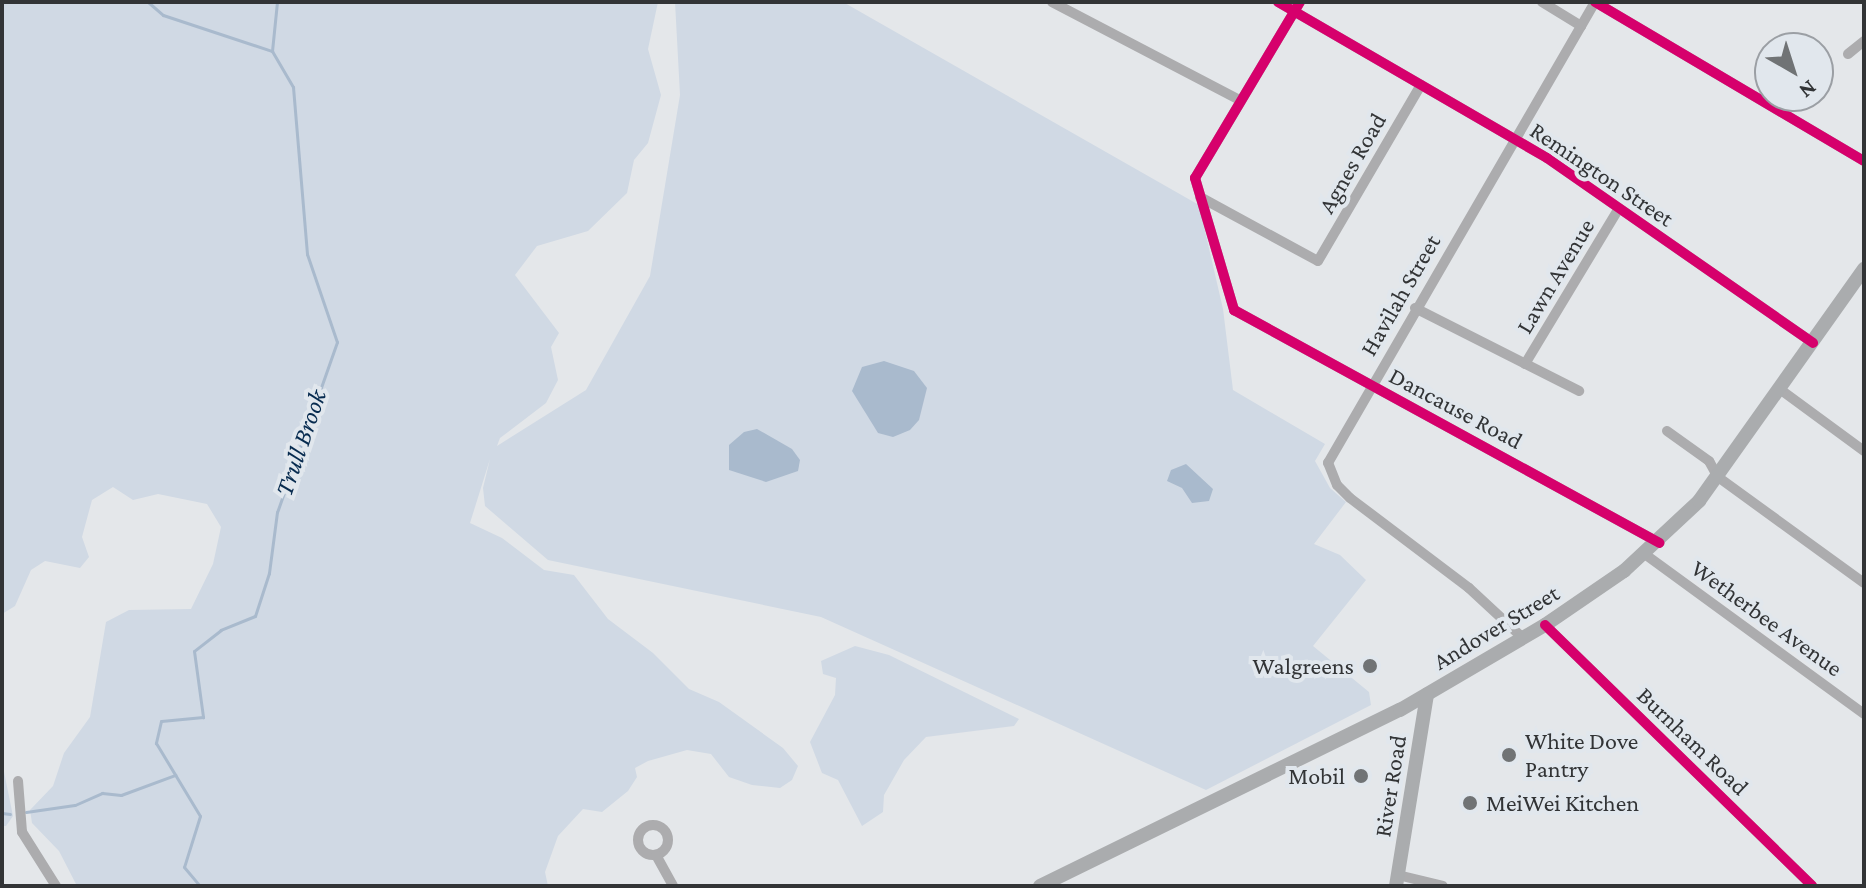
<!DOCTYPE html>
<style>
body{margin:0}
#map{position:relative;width:1866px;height:888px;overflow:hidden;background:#e4e7ea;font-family:"Crimson Pro",serif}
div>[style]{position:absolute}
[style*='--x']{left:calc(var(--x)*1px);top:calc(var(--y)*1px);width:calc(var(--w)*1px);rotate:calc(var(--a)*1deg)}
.green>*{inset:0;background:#d0d9e4}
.water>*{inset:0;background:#a9bacd}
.stream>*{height:3px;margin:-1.5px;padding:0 1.5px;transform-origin:1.5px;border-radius:1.5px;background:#a9bacd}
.street>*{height:10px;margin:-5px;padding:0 5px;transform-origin:5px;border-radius:5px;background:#acacae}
.street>.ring{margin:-5px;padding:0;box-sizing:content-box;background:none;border:10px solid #acacae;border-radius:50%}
.secondary>*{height:14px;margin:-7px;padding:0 7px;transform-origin:7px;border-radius:7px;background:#aaacae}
.cycleway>*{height:10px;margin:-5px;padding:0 5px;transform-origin:5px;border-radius:5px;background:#d6006c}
.dots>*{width:22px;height:22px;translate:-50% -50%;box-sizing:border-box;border:4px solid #e1e7ed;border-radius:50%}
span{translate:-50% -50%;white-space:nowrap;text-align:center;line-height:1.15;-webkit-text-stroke:8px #e1e7ed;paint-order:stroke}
.street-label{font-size:24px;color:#323436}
.poi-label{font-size:24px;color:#323436}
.right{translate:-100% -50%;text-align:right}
.left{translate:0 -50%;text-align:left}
.water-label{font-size:26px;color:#072b4f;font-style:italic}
.frame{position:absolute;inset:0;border:4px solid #323436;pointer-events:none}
.north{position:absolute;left:1754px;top:32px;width:80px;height:80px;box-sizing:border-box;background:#e1e7ed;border:2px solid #9b9fa4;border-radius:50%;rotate:141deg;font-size:22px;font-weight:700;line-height:32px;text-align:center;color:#323436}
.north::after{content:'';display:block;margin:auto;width:28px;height:36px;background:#707375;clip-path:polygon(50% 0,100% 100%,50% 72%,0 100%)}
</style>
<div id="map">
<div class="green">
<i style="clip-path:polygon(2px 2px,658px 2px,648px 49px,661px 95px,648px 143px,634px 160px,627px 193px,588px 231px,537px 246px,515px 275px,559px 333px,551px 347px,558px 380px,546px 403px,500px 438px,497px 446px,586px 390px,650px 276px,680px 95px,675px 2px,843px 2px,1199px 205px,1223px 309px,1233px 390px,1325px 444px,1315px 461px,1330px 488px,1346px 502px,1314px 544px,1340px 555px,1366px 580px,1313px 646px,1369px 692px,1371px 705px,1206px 790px,821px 617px,548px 560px,485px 506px,483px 488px,490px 459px,470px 523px,502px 538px,544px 570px,574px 575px,608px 619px,653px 653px,689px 689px,719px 702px,783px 748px,798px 766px,792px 780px,780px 788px,752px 785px,729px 777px,711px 754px,687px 750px,648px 761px,635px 768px,637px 777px,628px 791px,602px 812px,583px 809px,558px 836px,545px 872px,548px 886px,77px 886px,59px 851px,32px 823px,30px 810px,53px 786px,64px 753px,90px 717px,106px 622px,129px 610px,191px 609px,213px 564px,221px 527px,207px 504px,158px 494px,133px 500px,113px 487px,92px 500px,82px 537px,89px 557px,80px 568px,45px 561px,31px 570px,15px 606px,2px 614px)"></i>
<i style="clip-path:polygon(855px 646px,889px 655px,1019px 719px,1014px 726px,926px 737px,904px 760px,884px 795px,883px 812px,862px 826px,838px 780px,822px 773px,810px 742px,835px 695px,836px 678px,823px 674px,821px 661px)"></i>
<i style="clip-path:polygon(2px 762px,13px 816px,6px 826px,2px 826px)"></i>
</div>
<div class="water">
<i style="clip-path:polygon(884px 361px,914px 371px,927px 388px,919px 420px,910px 430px,893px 437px,878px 433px,852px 391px,862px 367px)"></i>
<i style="clip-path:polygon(757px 429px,792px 449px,800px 460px,798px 471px,766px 482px,729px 470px,729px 445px,744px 432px)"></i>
<i style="clip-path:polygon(1186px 464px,1213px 489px,1209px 501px,1192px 503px,1182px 488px,1167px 481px,1171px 470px)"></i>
</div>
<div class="stream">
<i style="--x:148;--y:2;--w:20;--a:41"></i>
<i style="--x:163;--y:15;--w:115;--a:18.3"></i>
<i style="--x:272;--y:51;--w:42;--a:59.7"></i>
<i style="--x:293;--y:87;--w:168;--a:85.2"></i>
<i style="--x:307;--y:254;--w:93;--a:71.2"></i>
<i style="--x:337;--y:342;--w:180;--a:109.4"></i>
<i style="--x:277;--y:512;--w:62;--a:97.5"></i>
<i style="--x:269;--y:573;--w:45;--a:108"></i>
<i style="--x:255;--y:616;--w:37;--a:158"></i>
<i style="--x:221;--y:630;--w:34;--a:142"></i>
<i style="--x:194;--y:651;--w:67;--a:82.2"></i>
<i style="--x:203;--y:717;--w:42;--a:174.6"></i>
<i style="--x:161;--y:721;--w:23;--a:103"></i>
<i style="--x:156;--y:743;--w:85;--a:58.9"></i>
<i style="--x:200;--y:816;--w:53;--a:107.4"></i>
<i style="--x:184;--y:867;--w:25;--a:50"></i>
<i style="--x:272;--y:51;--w:49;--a:-84.2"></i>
<i style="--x:26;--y:812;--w:49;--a:-8.1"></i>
<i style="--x:75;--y:805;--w:30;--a:-24"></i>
<i style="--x:102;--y:793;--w:19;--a:6"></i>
<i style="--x:121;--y:795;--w:58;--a:-20.3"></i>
<i style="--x:2;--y:813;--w:8;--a:7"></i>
</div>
<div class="street">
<i style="--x:1052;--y:2;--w:213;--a:27.6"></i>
<i style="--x:1278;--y:2;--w:311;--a:30.1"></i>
<i style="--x:1547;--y:158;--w:324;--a:34.8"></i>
<i style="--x:1300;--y:2;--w:205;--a:120.8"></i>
<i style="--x:1195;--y:178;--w:138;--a:73.5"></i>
<i style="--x:1234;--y:310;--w:485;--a:28.7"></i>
<i style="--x:1542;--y:2;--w:46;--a:31.6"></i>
<i style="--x:1595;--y:2;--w:312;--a:30.6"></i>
<i style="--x:1848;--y:54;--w:21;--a:-39"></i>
<i style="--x:1200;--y:197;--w:134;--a:28.5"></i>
<i style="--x:1318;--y:261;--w:204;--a:-59.7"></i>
<i style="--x:1415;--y:308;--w:184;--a:26.8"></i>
<i style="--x:1525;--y:364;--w:182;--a:-58.9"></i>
<i style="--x:1781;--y:390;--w:103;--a:36.3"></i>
<i style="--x:1667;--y:431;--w:52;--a:35.5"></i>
<i style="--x:1709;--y:461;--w:18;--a:61"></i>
<i style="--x:1718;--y:477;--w:180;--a:36"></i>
<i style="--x:1646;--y:555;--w:270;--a:36.1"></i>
<i style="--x:1545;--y:625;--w:373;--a:44.3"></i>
<i style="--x:1523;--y:638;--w:74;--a:-137.2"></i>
<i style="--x:1469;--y:588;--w:149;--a:-142.9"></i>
<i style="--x:1350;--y:498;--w:18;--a:-135"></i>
<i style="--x:1337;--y:485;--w:24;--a:-112"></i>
<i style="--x:1328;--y:463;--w:533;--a:-59.92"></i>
<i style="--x:18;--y:781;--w:51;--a:85.5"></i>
<i style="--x:22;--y:832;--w:64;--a:57.8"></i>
<i class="ring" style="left:638px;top:825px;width:20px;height:20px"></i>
<i style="--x:656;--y:855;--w:35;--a:61"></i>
<i style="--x:1398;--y:875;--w:46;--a:13.7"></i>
</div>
<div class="secondary">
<i style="--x:1040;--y:886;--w:401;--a:-26.1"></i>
<i style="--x:1400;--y:710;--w:168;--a:-30.4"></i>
<i style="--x:1545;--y:625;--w:96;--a:-34.4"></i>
<i style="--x:1624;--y:571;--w:103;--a:-43"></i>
<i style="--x:1699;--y:501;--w:285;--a:-54.6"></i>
<i style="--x:1396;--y:886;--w:194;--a:-80.8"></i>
</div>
<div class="cycleway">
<i style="--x:1278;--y:2;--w:311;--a:30.1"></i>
<i style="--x:1547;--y:158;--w:324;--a:34.8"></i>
<i style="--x:1300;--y:2;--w:205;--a:120.8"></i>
<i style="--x:1195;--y:178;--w:138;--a:73.5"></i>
<i style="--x:1234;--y:310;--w:485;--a:28.7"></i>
<i style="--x:1595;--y:2;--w:312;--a:30.6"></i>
<i style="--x:1545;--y:625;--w:373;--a:44.3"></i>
</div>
<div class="dots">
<i style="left:1370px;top:666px;background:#707375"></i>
<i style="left:1509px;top:755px;background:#707375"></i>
<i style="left:1361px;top:776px;background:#707375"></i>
<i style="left:1470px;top:803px;background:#707375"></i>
</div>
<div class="street-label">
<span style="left:1352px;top:163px;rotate:-60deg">Agnes Road</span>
<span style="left:1602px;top:174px;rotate:34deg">Remington Street</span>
<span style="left:1555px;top:276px;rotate:-59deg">Lawn Avenue</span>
<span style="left:1400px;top:295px;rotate:-60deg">Havilah Street</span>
<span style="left:1456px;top:408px;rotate:28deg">Dancause Road</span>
<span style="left:1767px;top:618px;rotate:36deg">Wetherbee Avenue</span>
<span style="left:1496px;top:627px;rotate:-31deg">Andover Street</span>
<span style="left:1693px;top:741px;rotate:44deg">Burnham Road</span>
<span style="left:1390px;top:786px;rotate:-81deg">River Road</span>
</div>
<div class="poi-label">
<span class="right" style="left:1354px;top:666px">Walgreens</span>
<span class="left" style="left:1525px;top:755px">White Dove<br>Pantry</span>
<span class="right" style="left:1345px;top:776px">Mobil</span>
<span class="left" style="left:1486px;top:803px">MeiWei Kitchen</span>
</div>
<div class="water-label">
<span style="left:301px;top:443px;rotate:-71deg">Trull Brook</span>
</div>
<div class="frame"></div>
<div class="north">N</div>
</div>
